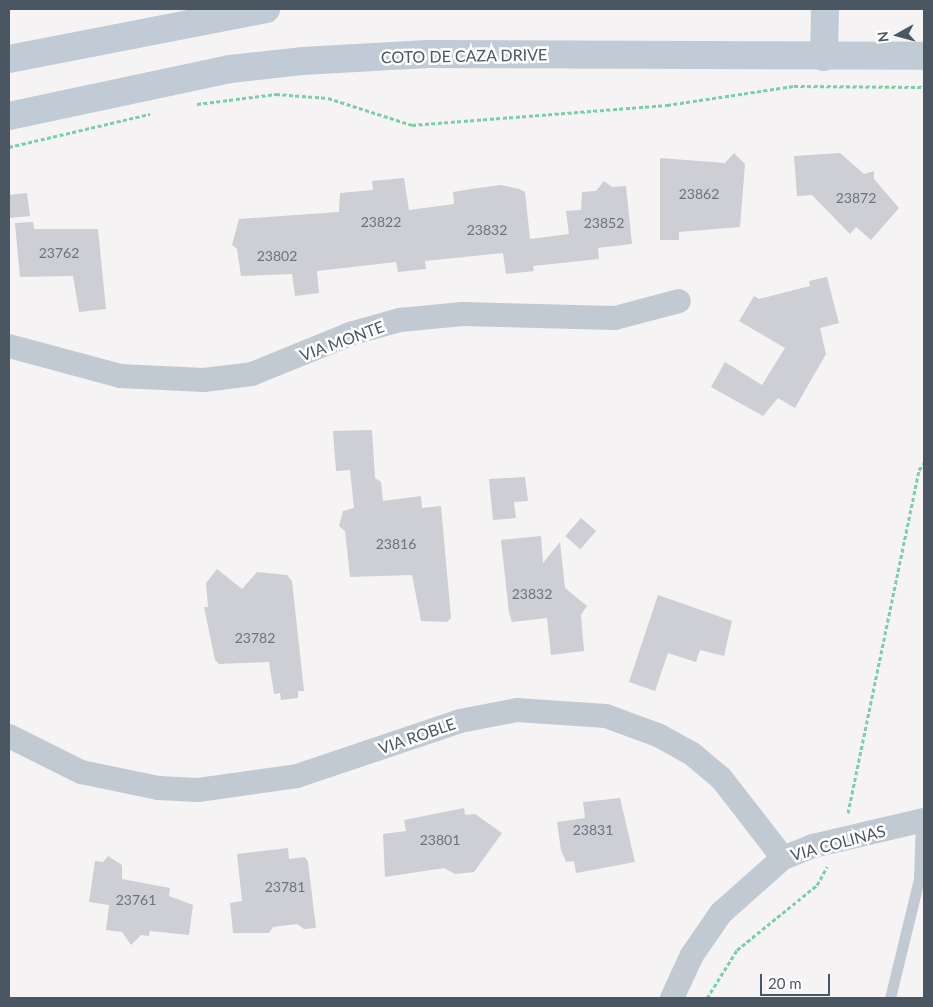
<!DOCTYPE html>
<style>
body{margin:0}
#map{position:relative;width:933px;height:1007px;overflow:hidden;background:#f5f3f3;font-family:Lato,sans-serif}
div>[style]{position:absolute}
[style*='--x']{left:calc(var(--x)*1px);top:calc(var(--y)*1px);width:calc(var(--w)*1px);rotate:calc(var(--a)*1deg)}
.building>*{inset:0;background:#cdcfd5;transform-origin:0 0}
.path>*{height:3px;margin-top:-1.5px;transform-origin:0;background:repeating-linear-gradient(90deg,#7ad0a6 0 4px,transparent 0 6.5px)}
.service>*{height:11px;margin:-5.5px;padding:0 5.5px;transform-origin:5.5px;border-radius:5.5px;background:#c1cad2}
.minor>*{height:24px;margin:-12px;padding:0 12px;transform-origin:12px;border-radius:12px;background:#c1cad2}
.secondary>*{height:28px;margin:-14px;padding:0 14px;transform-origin:14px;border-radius:14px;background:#c1cbd6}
span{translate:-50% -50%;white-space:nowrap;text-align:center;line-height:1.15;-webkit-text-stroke:5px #fff;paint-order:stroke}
.number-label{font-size:14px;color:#6b747e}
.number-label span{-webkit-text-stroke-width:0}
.street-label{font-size:16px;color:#4a5661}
.frame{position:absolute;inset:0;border:10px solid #4a5661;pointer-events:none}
.north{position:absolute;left:873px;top:10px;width:50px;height:50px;-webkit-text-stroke:4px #fff;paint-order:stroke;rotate:263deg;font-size:14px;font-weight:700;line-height:20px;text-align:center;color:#4a5661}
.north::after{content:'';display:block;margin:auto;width:18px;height:22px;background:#4a5661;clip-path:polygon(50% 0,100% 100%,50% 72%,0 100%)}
.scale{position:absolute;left:760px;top:974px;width:70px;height:22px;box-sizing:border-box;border:2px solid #4a5661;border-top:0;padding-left:6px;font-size:15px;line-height:18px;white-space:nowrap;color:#4a5661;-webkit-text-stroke:4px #fff;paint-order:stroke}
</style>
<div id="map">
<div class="building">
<i style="clip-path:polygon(734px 153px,745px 164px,740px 227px,679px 232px,679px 240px,660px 240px,660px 158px,725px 163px)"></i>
<i style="clip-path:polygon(840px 153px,864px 174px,874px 171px,874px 179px,899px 208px,871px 240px,856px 227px,850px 234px,812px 195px,797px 196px,794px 156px)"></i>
<i style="clip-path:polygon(404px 178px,409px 210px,454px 204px,453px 192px,471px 189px,501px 185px,519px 189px,525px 192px,530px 239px,569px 234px,566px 211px,581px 210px,582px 192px,596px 191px,604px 181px,612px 187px,626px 186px,632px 244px,598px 248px,599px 259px,533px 266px,534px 271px,506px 274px,503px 253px,425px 261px,426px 269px,398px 272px,396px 262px,317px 271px,319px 293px,295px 296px,292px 274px,241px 276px,237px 249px,232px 245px,239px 219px,339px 212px,340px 193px,373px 190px,372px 181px)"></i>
<i style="clip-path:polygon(27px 193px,30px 216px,9px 218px,9px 195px)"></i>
<i style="clip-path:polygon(33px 222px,34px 229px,98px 229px,106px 309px,79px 312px,73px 276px,20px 277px,15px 223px)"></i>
<i style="clip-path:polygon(827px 277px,839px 323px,820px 328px,826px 354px,795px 408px,778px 398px,763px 416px,711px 387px,725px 362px,762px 385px,785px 348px,739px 321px,754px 296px,759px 299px,810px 286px,809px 281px)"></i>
<i style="clip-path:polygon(372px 430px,375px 478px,381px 482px,383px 501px,421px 496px,422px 508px,441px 506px,451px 618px,447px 622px,421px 621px,412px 575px,350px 577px,345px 531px,339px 526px,343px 511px,354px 508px,350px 470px,336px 471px,333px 431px)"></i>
<i style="clip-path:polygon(525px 477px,528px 501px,514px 502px,516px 518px,493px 520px,489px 479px)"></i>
<i style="left:581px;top:518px;width:20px;height:24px;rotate:41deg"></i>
<i style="clip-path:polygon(541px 536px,543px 563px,560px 542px,565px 588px,587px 606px,581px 615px,584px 651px,551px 655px,547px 618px,512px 622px,509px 613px,501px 540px)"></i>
<i style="clip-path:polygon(217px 569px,242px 589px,257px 572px,287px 575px,292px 581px,304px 691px,298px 691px,298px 698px,281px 700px,280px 693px,274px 694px,269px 662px,219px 664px,215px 660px,204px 607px,208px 607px,206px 583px)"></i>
<i style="clip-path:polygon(658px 595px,732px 621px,724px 656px,700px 650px,696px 662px,668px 653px,655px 691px,629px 682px)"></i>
<i style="clip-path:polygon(620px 798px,635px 862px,576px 873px,574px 861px,566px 862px,561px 850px,557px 822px,585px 818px,583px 802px)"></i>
<i style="clip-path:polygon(464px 808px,465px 815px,475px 814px,502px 833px,474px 872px,455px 874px,444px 868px,385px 877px,383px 834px,406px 831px,404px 820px)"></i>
<i style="clip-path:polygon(288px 848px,289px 859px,305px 857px,308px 862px,316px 928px,304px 929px,297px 924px,273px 927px,269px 933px,233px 933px,230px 903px,242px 901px,237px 854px)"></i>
<i style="clip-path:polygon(108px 856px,122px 865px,122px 879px,170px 888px,169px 896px,193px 905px,189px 935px,150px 931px,149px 936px,141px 935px,131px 945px,122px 932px,106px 930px,109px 905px,89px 902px,95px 861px,103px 862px)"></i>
</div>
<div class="path">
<i style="--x:197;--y:104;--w:80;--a:-7.2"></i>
<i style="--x:276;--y:94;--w:52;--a:4.4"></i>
<i style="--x:328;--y:98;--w:88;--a:17.8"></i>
<i style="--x:412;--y:125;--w:256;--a:-4.5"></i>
<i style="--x:667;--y:105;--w:128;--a:-8.5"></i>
<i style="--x:794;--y:86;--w:130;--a:0.4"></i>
<i style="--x:9;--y:147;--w:145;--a:-13.2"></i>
<i style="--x:848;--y:813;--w:350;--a:-78.3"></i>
<i style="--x:919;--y:470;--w:9;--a:-54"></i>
<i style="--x:707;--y:998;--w:57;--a:-58"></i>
<i style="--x:737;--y:950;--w:103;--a:-39.1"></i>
<i style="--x:817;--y:885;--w:21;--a:-61"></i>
</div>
<div class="service">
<i style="--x:890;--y:998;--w:122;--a:-76.3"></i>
<i style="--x:919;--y:879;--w:58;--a:-88"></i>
</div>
<div class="minor">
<i style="--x:9;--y:346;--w:115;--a:15.1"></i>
<i style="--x:120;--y:376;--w:84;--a:2.7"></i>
<i style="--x:204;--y:380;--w:48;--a:-7.1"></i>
<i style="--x:252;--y:374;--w:109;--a:-22.1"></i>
<i style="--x:353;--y:333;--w:49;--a:-15.5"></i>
<i style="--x:400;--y:320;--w:63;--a:-5.4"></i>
<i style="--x:463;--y:314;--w:152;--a:1.5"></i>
<i style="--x:615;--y:318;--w:66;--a:-14.9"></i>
<i style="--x:9;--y:736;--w:80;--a:26.6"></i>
<i style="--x:81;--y:772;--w:79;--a:11.7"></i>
<i style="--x:158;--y:788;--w:40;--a:2.9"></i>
<i style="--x:198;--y:790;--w:100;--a:-8"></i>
<i style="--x:297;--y:776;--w:172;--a:-18.6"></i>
<i style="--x:460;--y:721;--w:58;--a:-10.9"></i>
<i style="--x:517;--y:710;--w:89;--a:3.9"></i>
<i style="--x:606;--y:716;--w:55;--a:20.1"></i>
<i style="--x:658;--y:735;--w:38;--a:29"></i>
<i style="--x:691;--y:753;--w:39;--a:40"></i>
<i style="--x:721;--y:778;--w:101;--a:52.2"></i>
<i style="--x:672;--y:998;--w:47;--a:-65.1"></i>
<i style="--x:692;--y:955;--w:51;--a:-55.4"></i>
<i style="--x:721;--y:913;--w:83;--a:-41.6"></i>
<i style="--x:783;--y:858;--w:32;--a:-22"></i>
<i style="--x:813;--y:846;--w:114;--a:-13.2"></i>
</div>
<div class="secondary">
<i style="--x:824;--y:57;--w:48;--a:-88.8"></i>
<i style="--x:9;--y:59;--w:262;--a:-11"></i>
<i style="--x:9;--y:116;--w:226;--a:-12"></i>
<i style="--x:230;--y:69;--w:72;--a:-6.3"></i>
<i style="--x:302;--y:61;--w:126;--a:-3.2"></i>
<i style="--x:428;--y:54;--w:496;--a:0.2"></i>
</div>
<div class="number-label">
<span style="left:699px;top:194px">23862</span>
<span style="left:856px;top:198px">23872</span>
<span style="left:381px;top:222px">23822</span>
<span style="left:604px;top:223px">23852</span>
<span style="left:487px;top:230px">23832</span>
<span style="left:59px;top:253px">23762</span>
<span style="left:277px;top:256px">23802</span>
<span style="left:396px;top:544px">23816</span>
<span style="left:532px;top:594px">23832</span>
<span style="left:255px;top:638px">23782</span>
<span style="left:593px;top:830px">23831</span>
<span style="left:440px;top:840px">23801</span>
<span style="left:285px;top:887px">23781</span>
<span style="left:136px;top:900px">23761</span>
</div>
<div class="street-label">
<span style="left:464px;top:56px;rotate:-1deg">COTO DE CAZA DRIVE</span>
<span style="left:342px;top:341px;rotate:-20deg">VIA MONTE</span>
<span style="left:417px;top:736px;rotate:-19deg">VIA ROBLE</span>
<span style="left:838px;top:843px;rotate:-15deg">VIA COLINAS</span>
</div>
<div class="frame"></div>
<div class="north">N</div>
<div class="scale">20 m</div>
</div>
